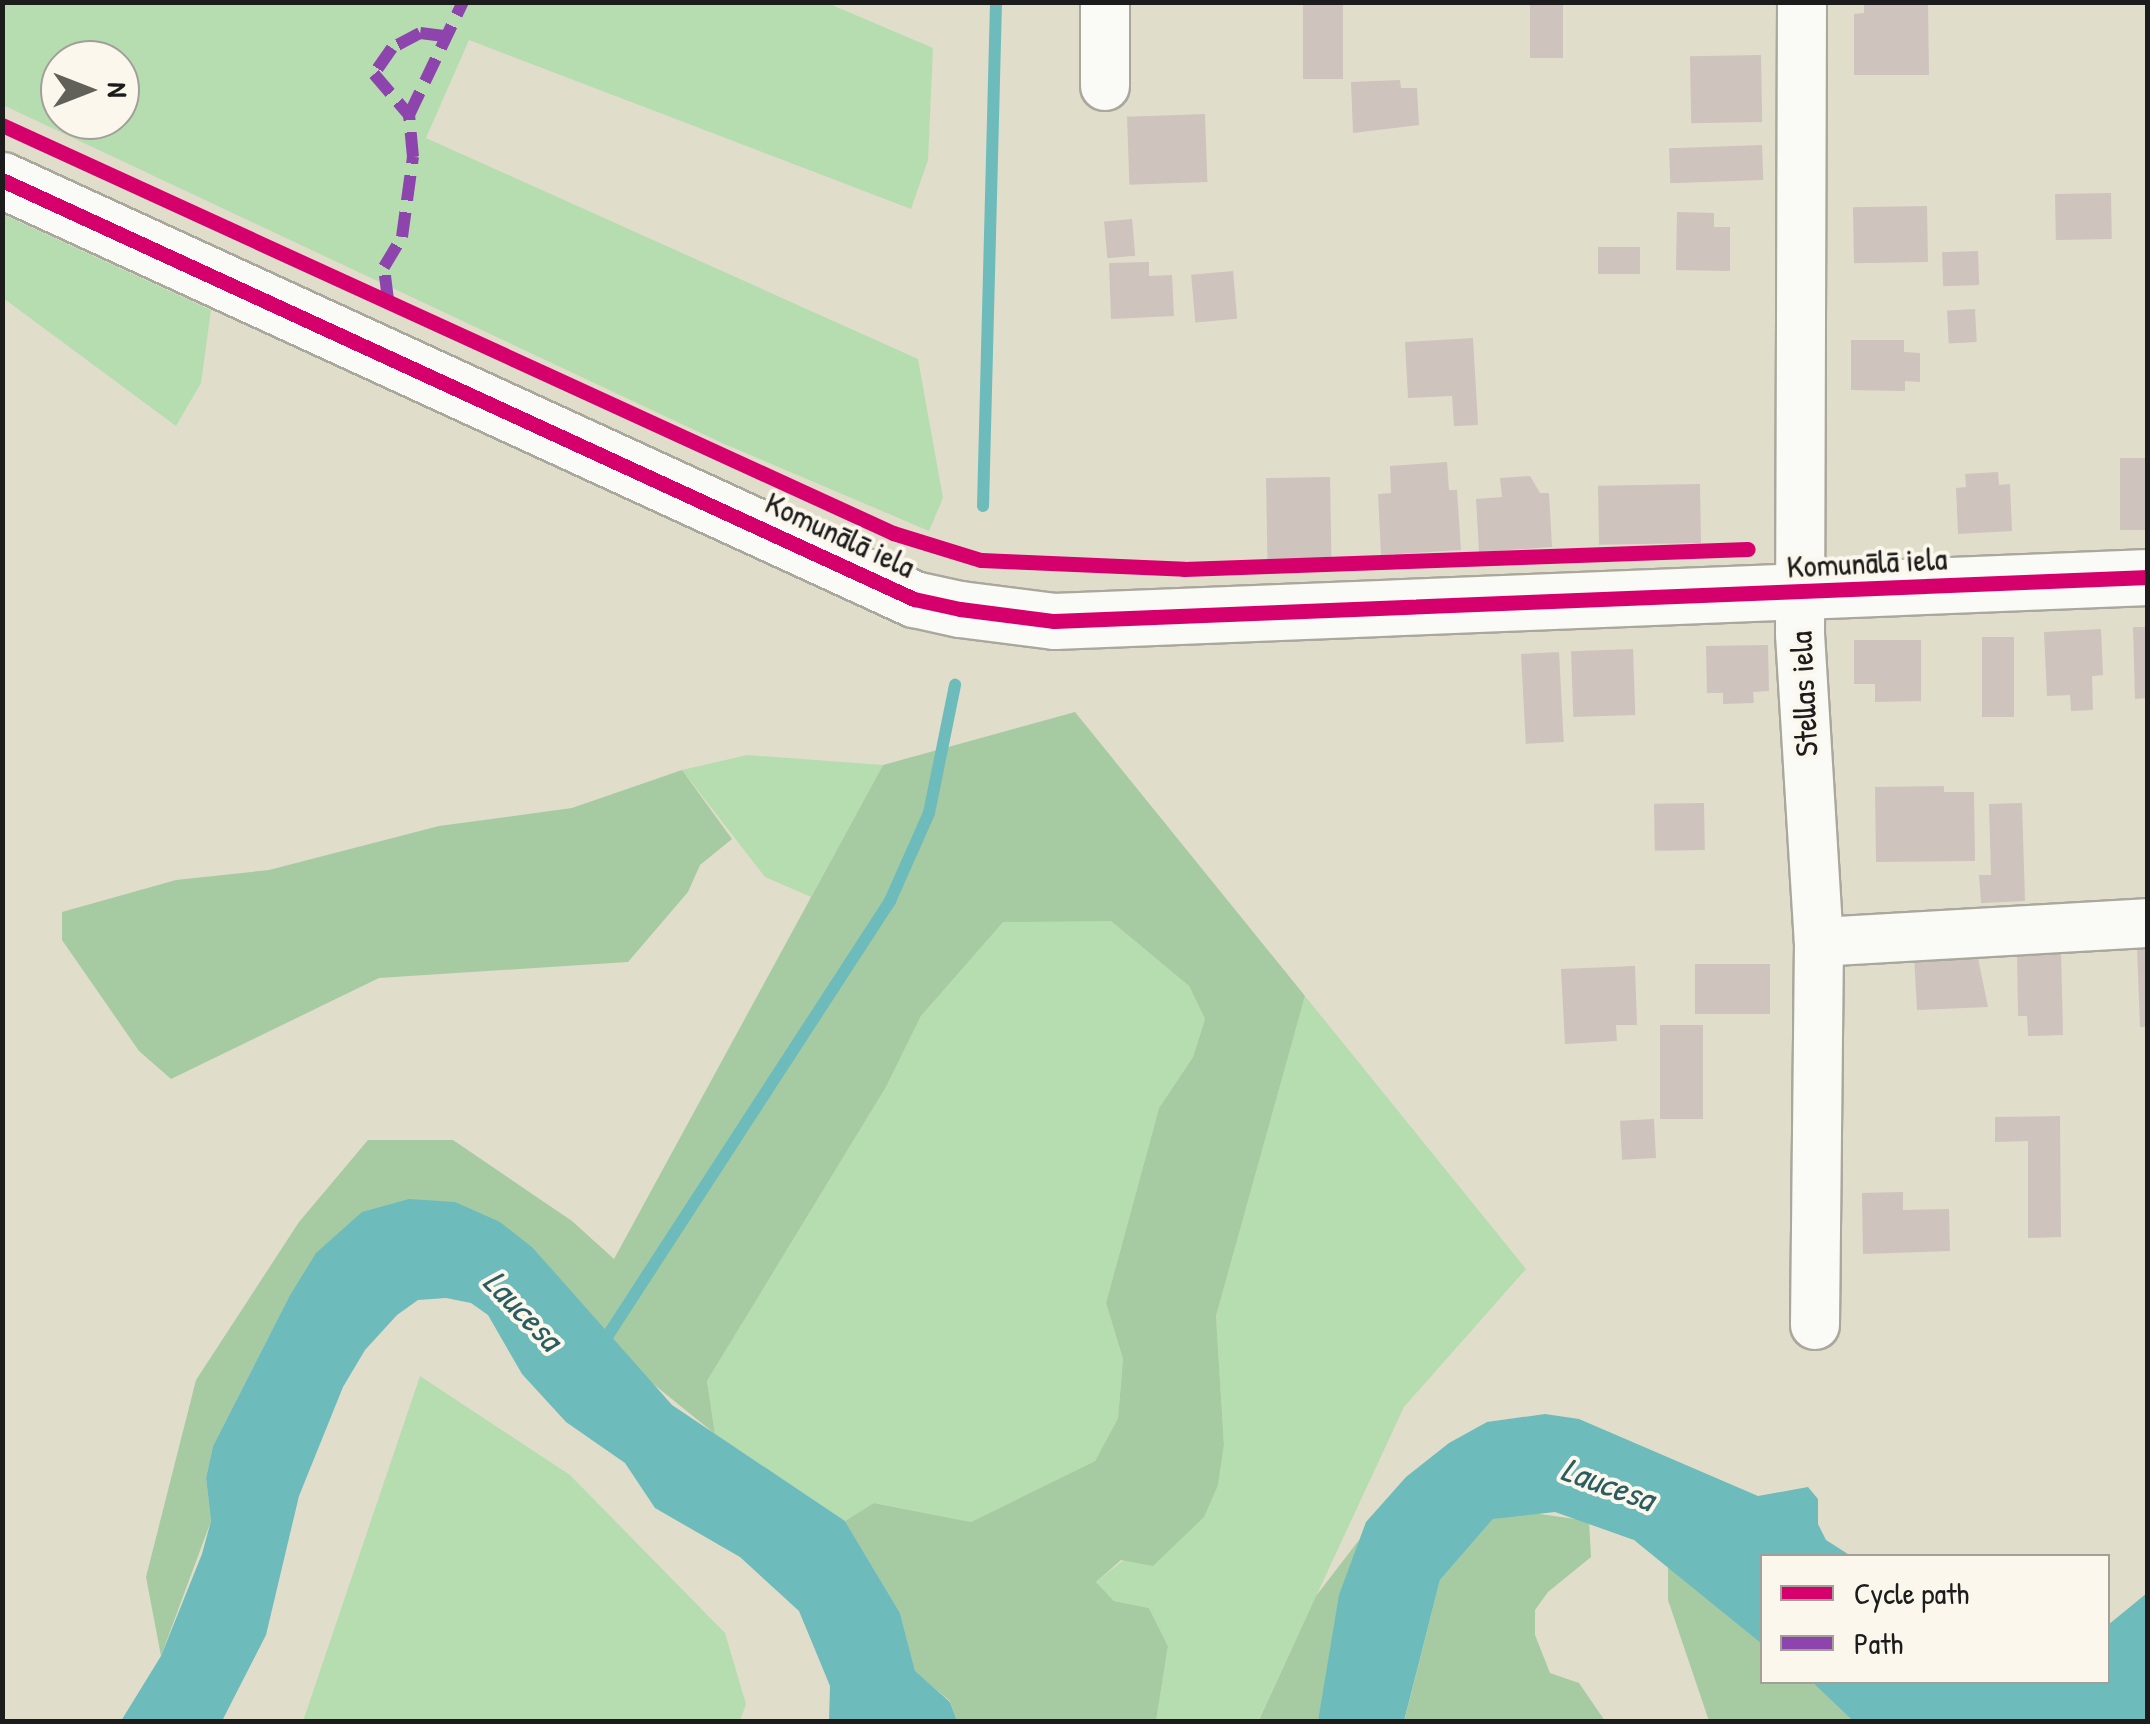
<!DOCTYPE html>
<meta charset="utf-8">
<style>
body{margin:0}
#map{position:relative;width:2150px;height:1724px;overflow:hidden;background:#e1ddcb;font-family:"Patrick Hand",sans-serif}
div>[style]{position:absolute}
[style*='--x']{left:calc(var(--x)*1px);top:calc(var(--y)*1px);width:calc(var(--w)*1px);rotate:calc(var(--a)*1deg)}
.green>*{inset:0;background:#b6ddb0}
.forest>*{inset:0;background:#a6cba2}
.water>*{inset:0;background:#6dbbbb}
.stream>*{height:12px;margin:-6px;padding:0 6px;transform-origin:6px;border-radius:6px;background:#6dbbbb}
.building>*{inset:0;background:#cec3bd;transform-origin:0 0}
.roads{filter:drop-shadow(2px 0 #aaa79c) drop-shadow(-2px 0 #aaa79c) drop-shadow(0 2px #aaa79c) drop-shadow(0 -2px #aaa79c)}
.minor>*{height:48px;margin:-24px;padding:0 24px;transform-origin:24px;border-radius:24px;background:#fafaf7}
.tertiary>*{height:55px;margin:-27.5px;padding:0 27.5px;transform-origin:27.5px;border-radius:27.5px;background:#fafaf7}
.quiet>*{height:12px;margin-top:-6px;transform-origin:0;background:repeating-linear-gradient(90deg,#8e44ad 0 25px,transparent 0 37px)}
.cycleway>*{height:15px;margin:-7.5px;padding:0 7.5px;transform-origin:7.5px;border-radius:7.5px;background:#d6006c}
span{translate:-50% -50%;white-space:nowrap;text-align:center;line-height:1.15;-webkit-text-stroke:8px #fbf7ec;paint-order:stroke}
.street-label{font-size:32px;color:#1c1c1c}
.water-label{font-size:35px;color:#2a5d60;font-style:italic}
.frame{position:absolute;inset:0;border:5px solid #1c1c1c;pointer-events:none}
.legend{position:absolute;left:1760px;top:1554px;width:350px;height:130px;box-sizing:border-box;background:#fbf7ec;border:2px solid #a29f99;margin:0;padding:12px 18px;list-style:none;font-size:30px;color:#1c1c1c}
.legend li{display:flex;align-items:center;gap:20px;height:50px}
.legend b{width:50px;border:2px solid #a29f99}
.north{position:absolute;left:40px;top:40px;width:100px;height:100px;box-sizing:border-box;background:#fbf7ec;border:2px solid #a29f99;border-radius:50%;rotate:90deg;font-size:28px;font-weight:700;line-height:40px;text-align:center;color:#1c1c1c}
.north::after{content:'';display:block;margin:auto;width:35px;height:45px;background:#616059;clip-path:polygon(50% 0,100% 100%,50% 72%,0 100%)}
</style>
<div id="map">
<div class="green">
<i style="clip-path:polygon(evenodd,825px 2px,933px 48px,928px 160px,911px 209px,469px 40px,426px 138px,918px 359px,943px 498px,929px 531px,722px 443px,3px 105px,3px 3px,825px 2px,60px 60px,120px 60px,120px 120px,60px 120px,60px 60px)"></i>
<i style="clip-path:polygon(2px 214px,211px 310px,201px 383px,176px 426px,3px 298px)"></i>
<i style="clip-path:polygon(747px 755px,883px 765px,811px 897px,765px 877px,682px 770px)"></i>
<i style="clip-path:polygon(1003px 921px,1111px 921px,1189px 986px,1205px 1019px,1193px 1057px,1159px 1108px,1106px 1303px,1123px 1359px,1118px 1418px,1095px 1461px,971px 1522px,875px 1503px,845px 1521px,715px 1434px,707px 1381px,886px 1087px,921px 1016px)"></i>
<i style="clip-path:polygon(1305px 996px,1526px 1269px,1404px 1407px,1258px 1721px,1156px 1721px,1168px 1646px,1149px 1608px,1114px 1601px,1096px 1582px,1218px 1485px,1224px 1445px,1216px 1316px)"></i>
<i style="clip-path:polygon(420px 1376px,570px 1475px,725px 1633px,746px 1704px,740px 1721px,303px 1721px)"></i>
</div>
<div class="forest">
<i style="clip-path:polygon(1075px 712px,1305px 996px,1216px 1316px,1224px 1445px,1218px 1485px,1204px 1517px,1153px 1566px,1121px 1560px,1096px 1582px,1114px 1601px,1149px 1608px,1168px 1646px,1156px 1721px,957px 1721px,950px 1701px,915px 1672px,900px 1613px,845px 1521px,874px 1503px,971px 1522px,1095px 1461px,1118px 1418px,1123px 1359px,1106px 1303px,1159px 1108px,1193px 1057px,1205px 1019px,1189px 986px,1111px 921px,1003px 922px,921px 1016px,886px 1087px,707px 1381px,715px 1434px,641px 1374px,533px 1248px,289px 1297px,213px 1446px,206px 1478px,211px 1521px,161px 1656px,146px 1577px,196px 1380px,299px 1222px,368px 1140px,453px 1140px,572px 1221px,614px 1259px,883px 765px)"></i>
<i style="clip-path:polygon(682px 770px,732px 839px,700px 865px,688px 892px,628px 962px,379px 978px,171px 1079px,139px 1051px,62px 940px,62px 912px,176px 880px,269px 870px,439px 826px,572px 808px)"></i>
<i style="clip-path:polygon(1526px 1512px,1589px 1521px,1591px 1557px,1548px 1592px,1535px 1610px,1535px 1635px,1550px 1673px,1579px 1683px,1605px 1721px,1404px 1722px,1440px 1580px,1493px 1519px)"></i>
<i style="clip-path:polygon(1359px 1540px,1318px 1721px,1258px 1722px,1316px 1596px)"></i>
<i style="clip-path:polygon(1668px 1564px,1762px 1644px,1762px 1682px,1812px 1682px,1853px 1721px,1709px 1721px,1668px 1600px)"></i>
</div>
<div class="water">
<i style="clip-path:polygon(409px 1199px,455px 1202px,500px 1222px,533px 1248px,672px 1405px,845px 1521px,900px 1613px,915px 1671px,950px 1702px,957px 1721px,829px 1721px,830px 1686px,799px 1611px,740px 1557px,655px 1508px,625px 1463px,566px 1422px,522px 1374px,488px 1315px,471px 1303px,446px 1298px,418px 1300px,397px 1315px,365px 1350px,343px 1387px,299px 1496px,266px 1635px,222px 1721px,121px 1721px,161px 1656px,202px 1554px,211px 1521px,206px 1478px,213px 1446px,289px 1297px,316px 1253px,362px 1212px)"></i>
<i style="clip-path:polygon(1545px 1414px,1579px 1419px,1758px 1496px,1808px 1487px,1818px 1499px,1818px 1524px,1826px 1540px,1851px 1556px,1762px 1556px,1762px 1644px,1634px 1540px,1555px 1512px,1493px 1519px,1440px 1580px,1404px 1721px,1318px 1721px,1339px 1595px,1366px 1522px,1406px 1477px,1449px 1443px,1487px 1422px)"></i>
<i style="clip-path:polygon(2147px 1593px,2147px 1721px,1853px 1721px,1812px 1682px,2108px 1682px,2108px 1625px)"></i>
</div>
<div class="stream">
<i style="--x:983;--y:506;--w:504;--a:-88.52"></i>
<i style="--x:601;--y:1346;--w:531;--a:-57"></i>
<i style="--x:890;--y:901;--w:96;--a:-66.1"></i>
<i style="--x:929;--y:813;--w:131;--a:-78.5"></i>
</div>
<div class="building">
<i style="left:1303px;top:2px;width:40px;height:77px"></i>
<i style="clip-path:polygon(1864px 2px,1928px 2px,1929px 75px,1854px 75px,1854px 14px,1864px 13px)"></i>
<i style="left:1530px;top:5px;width:33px;height:53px"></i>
<i style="left:1761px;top:55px;width:67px;height:71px;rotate:89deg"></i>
<i style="clip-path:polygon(1400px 80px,1401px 88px,1417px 88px,1419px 125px,1353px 133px,1351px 82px)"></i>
<i style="left:1205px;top:114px;width:68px;height:78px;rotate:88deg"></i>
<i style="left:1762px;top:145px;width:35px;height:93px;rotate:88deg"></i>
<i style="left:2111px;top:193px;width:46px;height:56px;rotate:89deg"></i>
<i style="left:1927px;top:206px;width:56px;height:74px;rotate:89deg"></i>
<i style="clip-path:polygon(1677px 212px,1714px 213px,1714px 227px,1730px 227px,1730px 271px,1676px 270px)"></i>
<i style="left:1132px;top:219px;width:37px;height:28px;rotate:85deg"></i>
<i style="left:1640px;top:247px;width:27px;height:42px;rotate:90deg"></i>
<i style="left:1978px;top:251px;width:34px;height:36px;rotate:88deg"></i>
<i style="clip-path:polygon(1149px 262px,1149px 276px,1172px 275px,1174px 316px,1111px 319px,1109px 263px)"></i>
<i style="left:1233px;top:271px;width:48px;height:42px;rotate:85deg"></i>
<i style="left:1975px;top:309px;width:33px;height:28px;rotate:87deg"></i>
<i style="clip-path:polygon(1473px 338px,1478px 425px,1454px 426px,1452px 396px,1408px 398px,1405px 342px)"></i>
<i style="clip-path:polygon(1851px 340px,1904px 340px,1904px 352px,1920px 353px,1920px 382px,1905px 381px,1905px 391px,1851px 390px)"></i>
<i style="left:2120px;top:458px;width:28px;height:72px"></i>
<i style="clip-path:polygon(1447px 462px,1449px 490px,1457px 490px,1461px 550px,1381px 555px,1378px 494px,1391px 493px,1390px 466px)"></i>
<i style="clip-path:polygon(1998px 472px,1999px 485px,2010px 484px,2012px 531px,1958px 534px,1956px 488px,1966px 487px,1965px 474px)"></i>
<i style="clip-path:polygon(1530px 476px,1540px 493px,1549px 493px,1552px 547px,1479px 552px,1476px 499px,1502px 497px,1500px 478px)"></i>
<i style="left:1330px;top:477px;width:83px;height:64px;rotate:89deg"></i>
<i style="left:1700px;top:484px;width:59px;height:102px;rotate:89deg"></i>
<i style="clip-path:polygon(2133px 627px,2148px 627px,2148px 698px,2135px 699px)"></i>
<i style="clip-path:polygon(2101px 629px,2103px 675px,2092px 676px,2093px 710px,2071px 711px,2070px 695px,2047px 696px,2044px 632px)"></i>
<i style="left:1982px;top:637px;width:32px;height:80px"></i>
<i style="clip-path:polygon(1854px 640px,1921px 640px,1921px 701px,1875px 702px,1875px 684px,1854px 684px)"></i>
<i style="clip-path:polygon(1768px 645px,1769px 691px,1753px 692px,1754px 703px,1723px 704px,1723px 693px,1707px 693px,1706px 646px)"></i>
<i style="left:1633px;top:649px;width:66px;height:62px;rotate:88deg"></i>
<i style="left:1559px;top:652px;width:90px;height:38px;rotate:87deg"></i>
<i style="clip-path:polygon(1944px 786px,1944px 792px,1974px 792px,1975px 861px,1876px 862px,1875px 787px)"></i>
<i style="left:1704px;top:803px;width:47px;height:50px;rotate:89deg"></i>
<i style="clip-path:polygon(2022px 803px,2025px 901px,1981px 903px,1979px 875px,1991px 875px,1989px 804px)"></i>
<i style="clip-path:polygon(2148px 945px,2148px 1027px,2140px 1027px,2137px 946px)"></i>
<i style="clip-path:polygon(2061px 950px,2063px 1035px,2028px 1036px,2027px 1016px,2018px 1016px,2017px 951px)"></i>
<i style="clip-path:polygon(1977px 953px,1988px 1007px,1917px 1010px,1914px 955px)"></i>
<i style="left:1770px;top:964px;width:50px;height:75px;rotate:90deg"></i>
<i style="clip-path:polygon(1635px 966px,1637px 1025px,1616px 1025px,1617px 1041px,1565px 1044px,1561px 969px)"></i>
<i style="left:1660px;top:1025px;width:43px;height:94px"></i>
<i style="clip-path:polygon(2060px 1116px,2061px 1237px,2028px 1238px,2028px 1141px,1995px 1142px,1995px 1117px)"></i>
<i style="left:1654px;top:1119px;width:39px;height:34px;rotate:87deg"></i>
<i style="clip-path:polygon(1903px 1192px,1903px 1210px,1949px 1209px,1950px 1251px,1863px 1254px,1862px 1193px)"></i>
</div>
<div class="roads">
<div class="minor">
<i style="--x:1105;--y:2;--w:84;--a:90"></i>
<i style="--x:1802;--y:2;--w:632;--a:90.18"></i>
<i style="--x:1800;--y:634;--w:309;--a:86.5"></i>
<i style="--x:1819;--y:942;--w:383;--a:90.6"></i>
<i style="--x:1819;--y:942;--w:330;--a:-3.3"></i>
</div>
<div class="tertiary">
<i style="--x:2;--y:180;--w:1004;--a:24.68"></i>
<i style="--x:914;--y:599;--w:47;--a:12.3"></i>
<i style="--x:960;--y:609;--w:95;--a:7.3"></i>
<i style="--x:1054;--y:621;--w:1095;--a:-2.3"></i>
</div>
</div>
<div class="quiet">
<i style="--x:444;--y:36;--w:24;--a:-173"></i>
<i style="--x:420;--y:33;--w:32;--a:152"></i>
<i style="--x:392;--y:48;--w:32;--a:125"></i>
<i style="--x:374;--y:74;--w:54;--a:49.5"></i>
<i style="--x:409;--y:115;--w:125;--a:-64.5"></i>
<i style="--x:388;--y:300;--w:33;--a:-97"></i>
<i style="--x:384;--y:267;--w:35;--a:-59"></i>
<i style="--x:402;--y:237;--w:81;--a:-82.2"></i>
<i style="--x:413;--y:157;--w:42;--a:-95.4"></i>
</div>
<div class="cycleway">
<i style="--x:2;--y:125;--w:980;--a:24.6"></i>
<i style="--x:893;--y:533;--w:92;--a:17.1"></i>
<i style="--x:981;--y:560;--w:203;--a:2.5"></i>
<i style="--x:1184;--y:569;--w:564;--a:-2.03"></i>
<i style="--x:2;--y:180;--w:1004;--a:24.68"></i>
<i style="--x:914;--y:599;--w:47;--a:12.3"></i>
<i style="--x:960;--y:609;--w:95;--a:7.3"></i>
<i style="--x:1054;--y:621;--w:1095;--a:-2.3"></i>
</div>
<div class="street-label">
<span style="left:840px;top:535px;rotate:25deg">Komunālā iela</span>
<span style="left:1867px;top:563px;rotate:-3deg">Komunālā iela</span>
<span style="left:1804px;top:694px;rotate:-93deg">Stellas iela</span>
</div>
<div class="water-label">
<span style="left:523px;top:1310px;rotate:46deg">Laucesa</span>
<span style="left:1608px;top:1484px;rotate:20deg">Laucesa</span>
</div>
<div class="frame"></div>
<ul class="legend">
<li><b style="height:12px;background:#d6006c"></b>Cycle path</li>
<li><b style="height:12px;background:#8e44ad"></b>Path</li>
</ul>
<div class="north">N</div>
</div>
